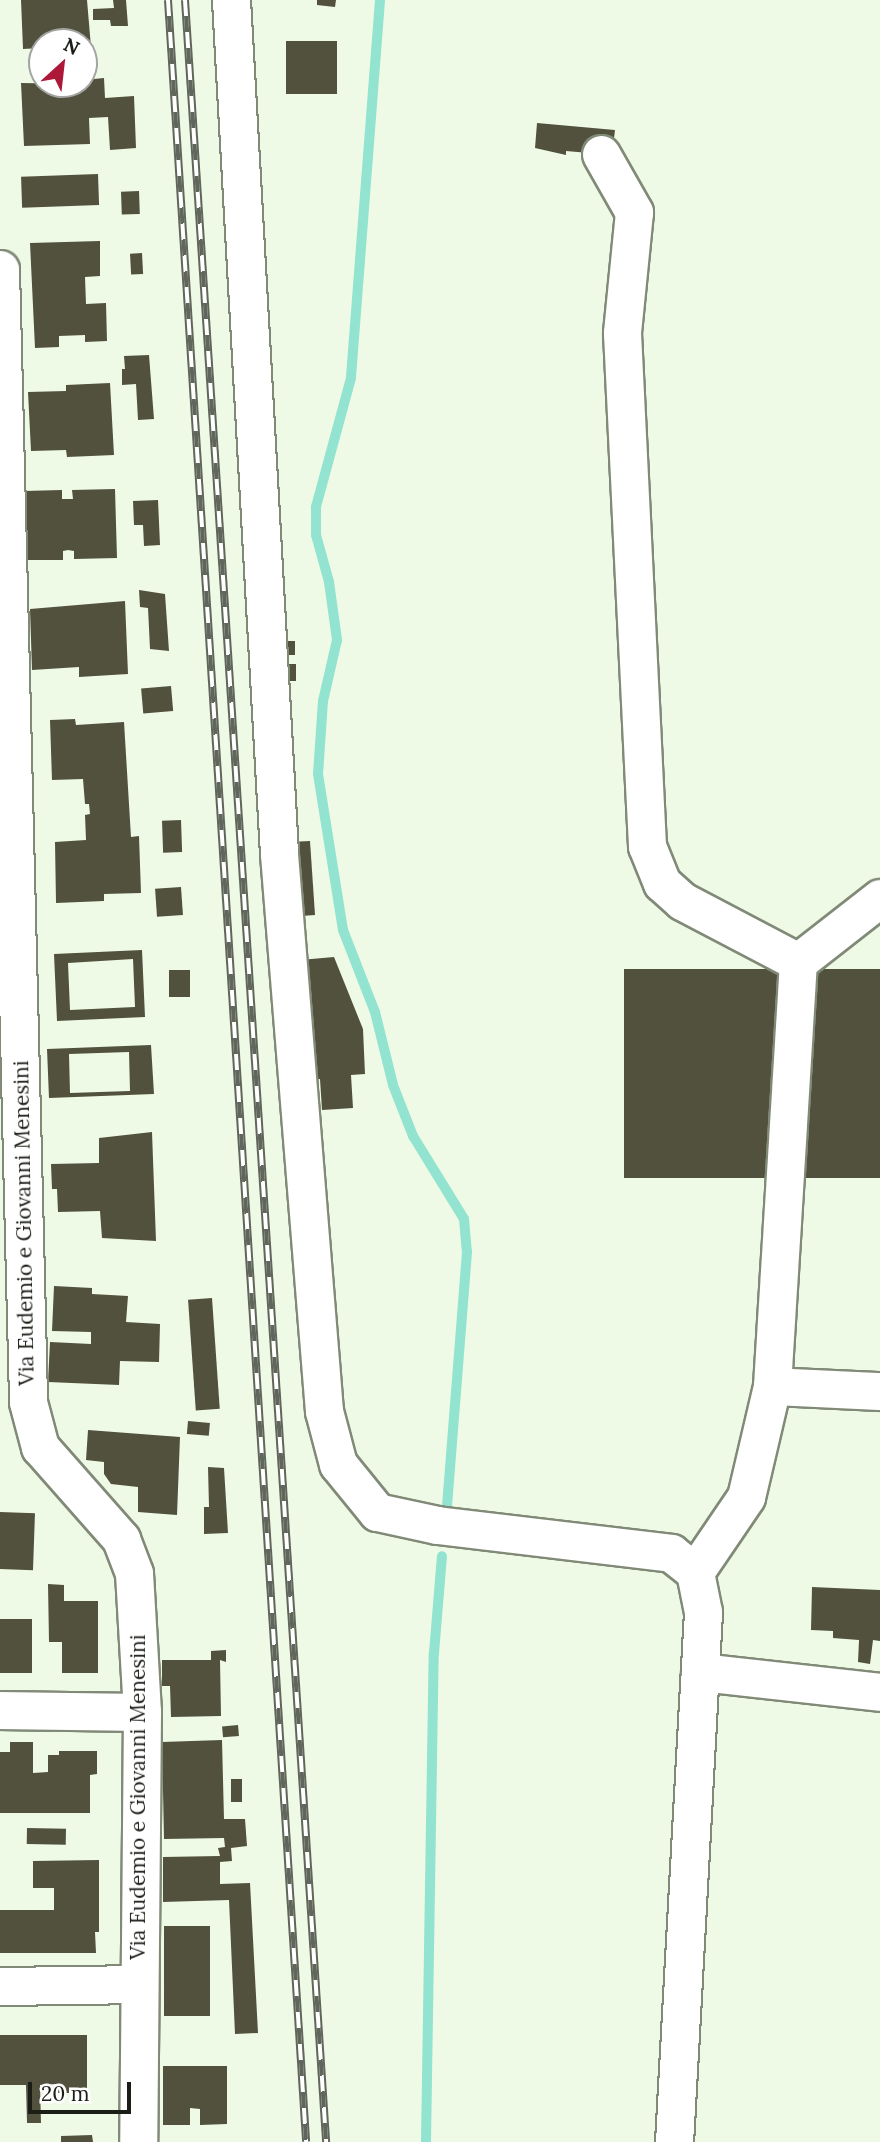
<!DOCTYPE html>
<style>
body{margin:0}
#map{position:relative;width:880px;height:2142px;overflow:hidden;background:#eefae5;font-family:Lora,serif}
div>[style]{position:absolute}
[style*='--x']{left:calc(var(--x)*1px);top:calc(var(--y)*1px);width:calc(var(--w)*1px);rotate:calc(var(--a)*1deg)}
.stream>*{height:10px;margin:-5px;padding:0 5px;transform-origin:5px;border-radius:5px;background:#92e3d0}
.building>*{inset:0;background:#51513e;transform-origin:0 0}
.roads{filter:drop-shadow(2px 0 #808a77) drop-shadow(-2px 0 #808a77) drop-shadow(0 2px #808a77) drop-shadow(0 -2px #808a77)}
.minor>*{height:37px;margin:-18.5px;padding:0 18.5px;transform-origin:18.5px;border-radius:18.5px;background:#fff}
.rail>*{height:8px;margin-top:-4px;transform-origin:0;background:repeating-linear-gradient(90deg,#fff 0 16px,#60665b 0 32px);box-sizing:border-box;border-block:2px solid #60665b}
span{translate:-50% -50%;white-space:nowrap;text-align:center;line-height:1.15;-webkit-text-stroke:7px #fff;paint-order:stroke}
.street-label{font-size:21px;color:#1a1e17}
.north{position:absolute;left:28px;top:28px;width:70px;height:70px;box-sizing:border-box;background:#fff;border:2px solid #a3a5a2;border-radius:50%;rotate:27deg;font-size:19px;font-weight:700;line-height:28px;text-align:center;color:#1a1e17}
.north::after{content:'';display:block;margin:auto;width:24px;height:32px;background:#ad1839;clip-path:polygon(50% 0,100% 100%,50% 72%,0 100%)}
.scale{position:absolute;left:28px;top:2082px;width:103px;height:32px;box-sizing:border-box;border:4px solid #1a1e17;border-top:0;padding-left:9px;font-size:21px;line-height:24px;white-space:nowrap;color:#1a1e17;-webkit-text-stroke:5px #fff;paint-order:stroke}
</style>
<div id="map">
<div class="stream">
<i style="--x:380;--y:0;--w:379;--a:94.4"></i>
<i style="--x:351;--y:378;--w:134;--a:105.2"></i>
<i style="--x:316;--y:507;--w:28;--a:90"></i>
<i style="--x:316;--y:535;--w:49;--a:74.5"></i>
<i style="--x:329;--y:582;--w:59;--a:82.1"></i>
<i style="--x:337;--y:640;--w:63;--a:102.9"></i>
<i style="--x:323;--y:701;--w:73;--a:93.9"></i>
<i style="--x:318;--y:774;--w:158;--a:80.9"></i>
<i style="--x:343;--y:930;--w:88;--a:68.7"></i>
<i style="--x:375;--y:1012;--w:75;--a:76.1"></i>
<i style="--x:393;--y:1085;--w:55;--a:68.6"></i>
<i style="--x:413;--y:1136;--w:97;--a:58.4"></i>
<i style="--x:464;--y:1219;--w:33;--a:85"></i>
<i style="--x:467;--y:1252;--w:253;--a:94.5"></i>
<i style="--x:426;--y:2142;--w:489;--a:-89.1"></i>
<i style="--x:434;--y:1653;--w:97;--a:-85.3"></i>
</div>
<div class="building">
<i style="clip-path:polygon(21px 0,87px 0,91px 47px,84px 47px,84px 42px,42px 42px,42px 48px,23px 49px)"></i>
<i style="clip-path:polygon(113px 0,126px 0,128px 26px,111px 26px,110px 20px,93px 20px,93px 9px,114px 8px)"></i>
<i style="clip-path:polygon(317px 0,336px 0,335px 7px,317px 5px)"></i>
<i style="left:286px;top:41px;width:51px;height:53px"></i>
<i style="clip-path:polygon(104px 78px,105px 98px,134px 96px,136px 148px,110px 150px,108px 117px,89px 118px,90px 144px,24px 146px,21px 83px,84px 84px,84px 80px)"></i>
<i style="clip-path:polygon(537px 123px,615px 130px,612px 155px,566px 151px,566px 155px,535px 148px)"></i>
<i style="left:98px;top:174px;width:31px;height:77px;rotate:88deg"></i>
<i style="left:139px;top:191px;width:23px;height:18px;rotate:88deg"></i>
<i style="clip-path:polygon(100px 241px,100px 276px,85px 277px,86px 304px,106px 303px,107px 341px,85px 342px,85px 335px,59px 336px,59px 347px,35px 348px,30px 243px)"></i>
<i style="left:142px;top:253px;width:21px;height:12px;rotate:87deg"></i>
<i style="clip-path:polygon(149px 355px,154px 419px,138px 420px,136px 384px,122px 385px,122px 369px,125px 369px,124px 356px)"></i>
<i style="clip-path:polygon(110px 383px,114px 455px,67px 457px,66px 450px,31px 451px,28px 392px,66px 391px,66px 385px)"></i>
<i style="clip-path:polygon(115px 489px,117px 558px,74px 559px,74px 551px,68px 550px,63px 551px,63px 560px,26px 560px,24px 491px,62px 490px,62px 499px,73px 499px,72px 490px)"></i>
<i style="clip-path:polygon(158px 500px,160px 545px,144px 546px,143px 525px,134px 525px,133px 501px)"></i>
<i style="clip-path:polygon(139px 590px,165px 594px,169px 651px,150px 649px,148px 608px,140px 607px)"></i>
<i style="clip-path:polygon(125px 601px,128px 674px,79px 677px,79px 667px,32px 670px,30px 609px)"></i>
<i style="left:295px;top:641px;width:14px;height:20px;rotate:90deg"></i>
<i style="left:278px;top:664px;width:18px;height:17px"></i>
<i style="left:171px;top:686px;width:25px;height:30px;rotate:85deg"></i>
<i style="clip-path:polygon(75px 719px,76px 725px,124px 722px,131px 837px,139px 836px,141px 893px,104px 894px,104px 901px,56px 903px,55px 842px,86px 840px,85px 815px,90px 814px,89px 804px,85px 804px,83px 779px,52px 780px,50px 720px)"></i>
<i style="left:181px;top:820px;width:32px;height:19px;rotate:88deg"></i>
<i style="clip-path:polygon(310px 841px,315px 915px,301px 916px,289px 842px)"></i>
<i style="left:181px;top:887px;width:28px;height:26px;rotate:86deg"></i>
<i style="clip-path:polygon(evenodd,142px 950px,145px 1017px,57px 1021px,54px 954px,142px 950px,133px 959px,135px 1007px,70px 1010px,68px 963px,133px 959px)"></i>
<i style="clip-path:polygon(334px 957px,363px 1029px,365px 1074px,351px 1075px,353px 1108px,322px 1110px,320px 1079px,313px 1080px,300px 960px)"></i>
<i style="left:880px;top:969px;width:209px;height:256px;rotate:90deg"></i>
<i style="left:169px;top:970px;width:21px;height:27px"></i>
<i style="clip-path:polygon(evenodd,151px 1045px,154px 1094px,49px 1098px,47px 1049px,151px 1045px,129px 1052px,130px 1091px,70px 1093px,69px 1054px,129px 1052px)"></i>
<i style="clip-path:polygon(152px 1132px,156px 1241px,102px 1238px,100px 1211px,58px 1212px,57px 1189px,52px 1189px,51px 1164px,99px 1163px,99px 1138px)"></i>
<i style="clip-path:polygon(54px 1286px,92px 1288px,92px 1294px,128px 1296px,126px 1322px,160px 1324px,159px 1362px,120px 1361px,119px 1385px,48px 1382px,50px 1342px,91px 1344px,91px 1332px,52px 1331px)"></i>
<i style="left:212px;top:1298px;width:111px;height:24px;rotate:86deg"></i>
<i style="left:188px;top:1421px;width:22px;height:13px;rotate:5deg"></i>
<i style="clip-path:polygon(88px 1430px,180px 1437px,177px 1515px,138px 1512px,138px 1487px,111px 1484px,104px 1474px,104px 1462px,86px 1460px)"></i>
<i style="clip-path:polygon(208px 1467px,224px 1468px,228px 1533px,204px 1534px,204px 1507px,209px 1507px)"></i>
<i style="left:0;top:1512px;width:35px;height:57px;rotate:2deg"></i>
<i style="clip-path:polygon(48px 1584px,64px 1585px,64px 1601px,98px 1601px,98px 1673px,62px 1673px,62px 1642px,49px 1642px)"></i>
<i style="clip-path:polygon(812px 1587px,880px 1590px,880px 1641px,873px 1640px,870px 1664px,858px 1662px,859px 1640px,833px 1638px,833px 1631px,811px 1630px)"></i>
<i style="left:0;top:1619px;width:32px;height:54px"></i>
<i style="clip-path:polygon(226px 1650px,226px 1662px,220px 1660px,221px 1716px,171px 1717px,170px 1686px,162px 1686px,162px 1660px,211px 1660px,211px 1651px)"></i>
<i style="left:238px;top:1725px;width:11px;height:16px;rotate:85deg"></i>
<i style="clip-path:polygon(222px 1740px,224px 1819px,245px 1819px,247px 1846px,231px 1848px,232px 1861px,220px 1862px,220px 1884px,250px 1883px,258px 2033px,235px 2034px,229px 1900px,163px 1902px,163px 1857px,220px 1856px,218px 1848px,225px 1847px,224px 1838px,164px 1839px,162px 1742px)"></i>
<i style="clip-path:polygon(10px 1742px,33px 1742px,33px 1773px,48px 1772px,48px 1755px,59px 1755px,59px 1751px,97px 1751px,97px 1774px,90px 1775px,90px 1813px,0 1813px,0 1752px,10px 1752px)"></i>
<i style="left:231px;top:1779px;width:11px;height:23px"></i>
<i style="left:27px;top:1828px;width:39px;height:16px;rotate:1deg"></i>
<i style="clip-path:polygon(99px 1860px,99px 1932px,95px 1932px,96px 1953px,0 1953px,0 1910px,54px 1910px,54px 1888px,33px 1888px,33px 1861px)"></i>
<i style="left:164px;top:1926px;width:46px;height:90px"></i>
<i style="clip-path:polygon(0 2035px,87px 2035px,87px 2093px,56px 2093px,56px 2084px,40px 2085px,41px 2123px,27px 2123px,26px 2085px,0 2085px)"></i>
<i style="clip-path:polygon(163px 2066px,227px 2066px,227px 2124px,200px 2125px,200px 2109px,190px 2108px,190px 2125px,163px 2125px)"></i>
<i style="clip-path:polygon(92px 2135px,93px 2142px,61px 2142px,61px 2136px)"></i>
</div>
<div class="roads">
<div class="minor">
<i style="--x:231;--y:0;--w:855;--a:86.78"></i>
<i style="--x:279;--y:854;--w:559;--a:85.38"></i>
<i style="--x:324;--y:1411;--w:55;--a:75.2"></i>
<i style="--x:338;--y:1464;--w:62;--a:50.9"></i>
<i style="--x:377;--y:1512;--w:61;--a:12.2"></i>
<i style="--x:437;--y:1525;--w:236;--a:6.8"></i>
<i style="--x:671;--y:1553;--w:31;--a:38"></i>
<i style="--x:695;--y:1572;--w:41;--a:78.7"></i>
<i style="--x:703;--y:1612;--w:531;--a:93.13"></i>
<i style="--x:601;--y:154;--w:67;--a:60.4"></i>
<i style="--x:634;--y:212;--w:122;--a:95.7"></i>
<i style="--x:622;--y:333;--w:514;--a:87.21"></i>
<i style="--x:647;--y:846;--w:40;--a:68"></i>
<i style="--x:662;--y:883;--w:27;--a:42"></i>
<i style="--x:682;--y:901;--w:131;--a:27.7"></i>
<i style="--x:0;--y:269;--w:1133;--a:88.58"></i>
<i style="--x:28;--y:1402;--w:47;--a:75.1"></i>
<i style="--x:40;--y:1447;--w:123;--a:48.6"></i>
<i style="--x:121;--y:1539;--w:36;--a:69"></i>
<i style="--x:134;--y:1573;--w:139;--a:86.7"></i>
<i style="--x:142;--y:1712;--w:430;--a:90.5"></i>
<i style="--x:772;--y:1386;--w:108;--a:2.7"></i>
<i style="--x:695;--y:1572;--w:91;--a:-55.8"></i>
<i style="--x:746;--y:1497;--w:114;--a:-76.8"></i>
<i style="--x:772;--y:1386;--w:425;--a:-86.5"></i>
<i style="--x:798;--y:962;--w:104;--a:-38"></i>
<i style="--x:700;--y:1672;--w:181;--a:6.3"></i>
<i style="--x:0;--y:1710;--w:142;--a:0.8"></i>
<i style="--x:0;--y:1986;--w:139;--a:-0.8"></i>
</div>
</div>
<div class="rail">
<i style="--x:168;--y:0;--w:2146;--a:86.31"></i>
<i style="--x:185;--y:0;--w:2147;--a:86.23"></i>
</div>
<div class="street-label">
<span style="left:24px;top:1223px;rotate:-91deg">Via Eudemio e Giovanni Menesini</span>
<span style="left:138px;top:1797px;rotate:-90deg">Via Eudemio e Giovanni Menesini</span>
</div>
<div class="north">N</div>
<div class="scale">20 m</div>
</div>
